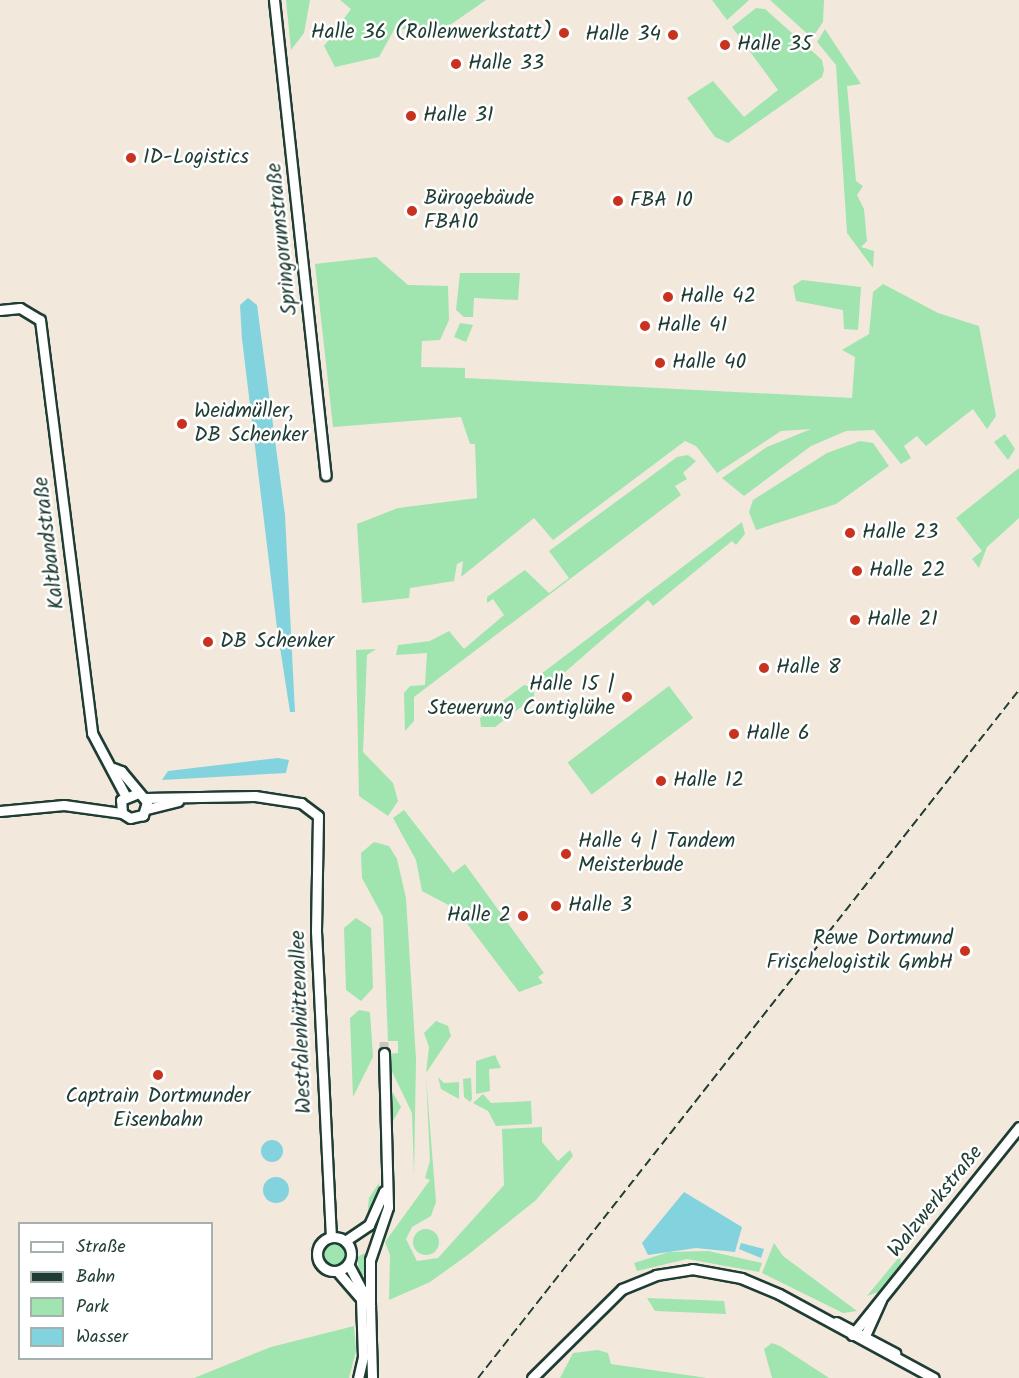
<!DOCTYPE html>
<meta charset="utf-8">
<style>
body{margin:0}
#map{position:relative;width:1019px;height:1378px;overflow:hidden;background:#f3e8dc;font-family:Kalam,sans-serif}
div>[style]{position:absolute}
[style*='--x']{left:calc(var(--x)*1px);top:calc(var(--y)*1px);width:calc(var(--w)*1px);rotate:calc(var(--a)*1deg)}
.green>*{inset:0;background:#a0e4af;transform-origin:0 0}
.round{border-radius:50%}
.water>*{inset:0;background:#82d3dd}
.minor-tunnel>*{height:9px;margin-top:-4.5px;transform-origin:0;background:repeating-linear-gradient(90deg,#c9c6ba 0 9px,transparent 0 13.5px)}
.roads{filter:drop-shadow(2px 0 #1f3d34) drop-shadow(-2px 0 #1f3d34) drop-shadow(0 2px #1f3d34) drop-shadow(0 -2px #1f3d34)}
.minor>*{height:9px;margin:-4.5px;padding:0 4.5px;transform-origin:4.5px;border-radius:4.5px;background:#fff}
.minor>.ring{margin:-4.5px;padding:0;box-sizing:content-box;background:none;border:9px solid #fff;border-radius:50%}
.rail>*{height:2px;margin-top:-1px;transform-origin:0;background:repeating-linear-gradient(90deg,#1f3d34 0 9px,transparent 0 13.5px)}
.dots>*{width:16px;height:16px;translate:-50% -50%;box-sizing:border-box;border:3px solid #fff;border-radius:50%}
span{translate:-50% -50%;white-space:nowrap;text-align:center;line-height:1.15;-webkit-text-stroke:5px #fff;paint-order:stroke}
.poi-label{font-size:21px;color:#1f3d34}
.right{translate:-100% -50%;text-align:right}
.left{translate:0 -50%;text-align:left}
.street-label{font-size:21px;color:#1f3d34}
.legend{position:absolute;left:18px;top:1222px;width:195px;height:138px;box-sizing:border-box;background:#fff;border:2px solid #a5b1ae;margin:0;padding:8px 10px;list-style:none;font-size:18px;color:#1f3d34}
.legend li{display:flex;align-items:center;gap:12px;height:30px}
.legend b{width:30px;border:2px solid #a5b1ae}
</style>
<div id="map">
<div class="green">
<i style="clip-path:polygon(286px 0,310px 0,304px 33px,291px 50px)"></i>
<i style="clip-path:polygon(340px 0,486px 0,450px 25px,394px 30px,379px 57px,335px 67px,324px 46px,351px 9px)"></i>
<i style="clip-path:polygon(712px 0,749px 0,727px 20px)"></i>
<i style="clip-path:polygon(770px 0,824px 0,823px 22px,812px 38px)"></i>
<i style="clip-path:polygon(756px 8px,765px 9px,822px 60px,824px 70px,822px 77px,728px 143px,715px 137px,687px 98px,713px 81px,744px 117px,778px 90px,732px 27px)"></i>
<i style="clip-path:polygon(825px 29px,861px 84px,847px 86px,856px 181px,863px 186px,857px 195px,864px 209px,867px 241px,861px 247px,874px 251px,873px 268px,847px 233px,836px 65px,817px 42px)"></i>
<i style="clip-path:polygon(376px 257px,408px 285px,448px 286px,449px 320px,440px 340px,422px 341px,421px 367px,465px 368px,465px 378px,852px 398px,855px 357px,842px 350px,869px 334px,873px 292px,883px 284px,938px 313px,979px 326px,996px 416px,987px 429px,973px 409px,926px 446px,917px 436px,904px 446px,911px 458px,901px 464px,874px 430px,846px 431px,811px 446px,744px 496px,722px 478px,767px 447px,811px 429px,781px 431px,717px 473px,696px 446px,685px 441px,553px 540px,534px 518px,461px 577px,463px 561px,457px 564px,454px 581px,410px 588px,409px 598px,362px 603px,357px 524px,398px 508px,477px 498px,475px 444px,470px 444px,461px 417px,333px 427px,315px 264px)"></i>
<i style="clip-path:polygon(460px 273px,520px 273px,518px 300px,474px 298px,473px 317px,464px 317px,456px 310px)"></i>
<i style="clip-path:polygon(802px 280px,861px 287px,858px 330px,844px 329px,843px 310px,796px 301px,793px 286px)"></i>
<i style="clip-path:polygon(460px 323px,473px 325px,466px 342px,454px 337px)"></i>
<i style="clip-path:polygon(1005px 434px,1015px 449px,1008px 460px,994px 442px)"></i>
<i style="clip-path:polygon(860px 441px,873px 443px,889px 466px,836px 504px,756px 530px,749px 512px,753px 500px,827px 453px)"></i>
<i style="clip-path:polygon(688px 455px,696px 461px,683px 473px,687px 479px,675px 486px,681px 495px,414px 697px,414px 721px,405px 731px,404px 693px,410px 686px,425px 685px,427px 653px,396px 655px,398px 645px,430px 641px,449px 631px,464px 649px,504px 615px,493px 599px,487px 603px,487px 597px,525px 570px,549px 593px,569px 578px,549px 551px,677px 457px)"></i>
<i style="clip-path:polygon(1019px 468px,1019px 518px,987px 547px,979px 568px,972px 559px,982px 551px,956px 518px)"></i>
<i style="clip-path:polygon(742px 522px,745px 534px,736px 545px,732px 541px,653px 606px,648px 600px,557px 679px,548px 684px,537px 677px)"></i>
<i style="clip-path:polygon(376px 649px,367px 655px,363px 752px,393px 783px,398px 801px,388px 816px,359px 796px,356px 650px)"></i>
<i style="clip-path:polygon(524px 685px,534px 688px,534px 697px,495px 727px,481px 727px,480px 718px)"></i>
<i style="left:669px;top:686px;width:40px;height:127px;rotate:53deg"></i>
<i style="clip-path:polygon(404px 810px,453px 873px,465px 864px,544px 973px,538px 977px,543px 983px,519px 992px,456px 909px,422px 891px,416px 860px,393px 818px)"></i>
<i style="clip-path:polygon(374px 842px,389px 846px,397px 859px,406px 898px,416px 1059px,414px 1175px,412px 1113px,387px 1061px,387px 1054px,398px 1053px,398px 1041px,388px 1041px,383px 917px,362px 878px,361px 853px)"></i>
<i style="clip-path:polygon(356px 918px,371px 928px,373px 988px,361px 1001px,346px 990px,344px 928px)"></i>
<i style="clip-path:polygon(359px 1010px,370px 1012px,373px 1057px,353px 1097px,350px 1018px)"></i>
<i style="clip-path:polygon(436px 1021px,448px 1026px,451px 1036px,426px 1073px,429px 1047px,424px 1033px)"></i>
<i style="clip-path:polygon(495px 1055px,501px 1068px,489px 1069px,490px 1091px,476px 1094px,476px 1061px)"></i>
<i style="clip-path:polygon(426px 1077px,436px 1202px,431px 1216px,412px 1227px,406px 1239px,417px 1261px,438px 1258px,504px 1185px,502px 1129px,542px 1127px,542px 1142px,558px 1161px,570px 1150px,573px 1156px,536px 1200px,469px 1254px,430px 1282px,389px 1300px,390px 1255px,385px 1242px,430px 1180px,425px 1178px,430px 1161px)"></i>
<i style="clip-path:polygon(438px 1077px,444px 1083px,459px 1082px,459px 1099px,441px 1089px)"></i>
<i style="clip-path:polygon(471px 1078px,472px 1099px,470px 1102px,464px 1097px,463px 1079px)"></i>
<i style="clip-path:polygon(389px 1086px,401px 1107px,390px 1126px)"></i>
<i style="clip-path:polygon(483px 1094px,491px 1103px,531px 1101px,532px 1124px,496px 1126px,488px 1111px,473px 1103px)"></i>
<i style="clip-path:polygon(379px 1183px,380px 1201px,367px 1219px,369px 1198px)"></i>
<i class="round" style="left:413px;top:1229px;width:26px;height:26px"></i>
<i class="round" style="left:321px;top:1242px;width:26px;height:26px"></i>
<i style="clip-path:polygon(774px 1243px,783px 1256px,857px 1311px,843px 1313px,762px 1273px)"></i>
<i style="clip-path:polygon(369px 1251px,368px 1274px,360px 1276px,357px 1257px)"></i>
<i style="clip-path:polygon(708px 1251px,762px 1263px,759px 1272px,687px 1259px,637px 1271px,634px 1263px,669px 1252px)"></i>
<i style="clip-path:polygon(900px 1256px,901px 1266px,878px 1292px,867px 1296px)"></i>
<i style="clip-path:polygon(647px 1298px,724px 1301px,726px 1314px,655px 1311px)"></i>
<i style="clip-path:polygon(354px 1326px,356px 1351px,349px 1378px,194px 1378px,271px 1347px)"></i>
<i style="clip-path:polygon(772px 1343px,780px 1346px,829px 1378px,772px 1378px,764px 1349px)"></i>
<i style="clip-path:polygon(598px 1350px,608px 1353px,611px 1364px,707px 1378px,560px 1378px,573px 1353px)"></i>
</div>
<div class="water">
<i style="clip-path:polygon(248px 298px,257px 305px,285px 515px,295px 712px,290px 712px,277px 628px,242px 339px,240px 305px)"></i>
<i style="clip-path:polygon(278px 758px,289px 760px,286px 773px,162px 780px,168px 771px)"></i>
<i class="round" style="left:261px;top:1140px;width:22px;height:22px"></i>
<i class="round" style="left:263px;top:1177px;width:26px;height:26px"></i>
<i style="clip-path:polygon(684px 1192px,742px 1227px,735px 1252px,696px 1248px,648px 1255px,642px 1243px)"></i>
<i style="clip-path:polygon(741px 1243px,764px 1249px,761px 1258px,739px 1249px)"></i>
</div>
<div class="minor-tunnel">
<i style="--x:384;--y:1041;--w:12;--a:90"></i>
</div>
<div class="roads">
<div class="minor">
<i style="--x:274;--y:0;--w:478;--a:83.8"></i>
<i style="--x:0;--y:310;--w:20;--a:-6"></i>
<i style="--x:20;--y:308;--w:23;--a:31"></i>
<i style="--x:40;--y:320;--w:416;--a:82.8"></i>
<i style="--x:92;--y:733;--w:70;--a:62"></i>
<i style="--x:113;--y:768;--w:9;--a:21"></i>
<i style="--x:121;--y:771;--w:40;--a:50"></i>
<i style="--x:147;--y:802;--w:14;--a:107"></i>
<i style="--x:143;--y:815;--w:13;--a:167"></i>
<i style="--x:130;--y:818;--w:9;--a:-148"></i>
<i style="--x:122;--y:813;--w:13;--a:-94"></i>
<i style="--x:121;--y:800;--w:18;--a:-22"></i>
<i style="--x:145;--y:798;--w:110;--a:-1"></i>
<i style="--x:255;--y:796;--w:47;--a:8.7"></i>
<i style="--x:301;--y:803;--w:21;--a:37"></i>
<i style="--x:318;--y:816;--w:115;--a:91"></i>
<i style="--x:316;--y:931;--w:306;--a:87.2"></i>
<i style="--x:147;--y:809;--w:32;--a:-14"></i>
<i style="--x:0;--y:811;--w:64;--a:-5.4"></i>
<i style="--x:64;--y:805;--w:59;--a:7.9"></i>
<i class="ring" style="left:317px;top:1237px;width:25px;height:25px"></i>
<i style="--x:345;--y:1241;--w:29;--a:-34"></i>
<i style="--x:369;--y:1225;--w:37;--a:-66"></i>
<i style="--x:348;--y:1264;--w:47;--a:61.8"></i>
<i style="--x:370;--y:1305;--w:73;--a:88.4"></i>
<i style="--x:337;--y:1271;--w:37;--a:49"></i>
<i style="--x:361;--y:1299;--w:58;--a:88"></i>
<i style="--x:363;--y:1357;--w:22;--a:103"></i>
<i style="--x:370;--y:1305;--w:45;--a:-90"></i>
<i style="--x:370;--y:1260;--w:56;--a:-71.2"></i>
<i style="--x:388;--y:1207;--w:154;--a:-91.5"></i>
<i style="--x:836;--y:1322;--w:67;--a:27.7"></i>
<i style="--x:852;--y:1335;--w:267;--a:-51.2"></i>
<i style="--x:864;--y:1338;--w:42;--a:-65.9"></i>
<i style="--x:532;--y:1378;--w:127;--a:-44.7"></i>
<i style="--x:622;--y:1289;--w:37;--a:-22"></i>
<i style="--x:656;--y:1275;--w:36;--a:-9"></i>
<i style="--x:692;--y:1269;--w:50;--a:10.4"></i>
<i style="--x:741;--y:1278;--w:41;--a:22.8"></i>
<i style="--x:779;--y:1294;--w:176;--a:28.5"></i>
</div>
</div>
<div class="rail">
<i style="--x:478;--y:1378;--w:875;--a:-51.82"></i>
</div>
<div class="dots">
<i style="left:564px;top:33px;background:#c8321e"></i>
<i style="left:673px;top:35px;background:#c8321e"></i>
<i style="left:725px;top:45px;background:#c8321e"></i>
<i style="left:456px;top:64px;background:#c8321e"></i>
<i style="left:411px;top:116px;background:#c8321e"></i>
<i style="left:131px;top:158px;background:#c8321e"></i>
<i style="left:618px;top:201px;background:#c8321e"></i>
<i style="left:412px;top:211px;background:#c8321e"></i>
<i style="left:668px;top:297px;background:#c8321e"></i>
<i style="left:645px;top:326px;background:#c8321e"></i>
<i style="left:660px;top:363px;background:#c8321e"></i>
<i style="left:182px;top:424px;background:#c8321e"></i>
<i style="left:850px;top:533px;background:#c8321e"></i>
<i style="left:857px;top:571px;background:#c8321e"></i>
<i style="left:855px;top:620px;background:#c8321e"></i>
<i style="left:208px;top:642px;background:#c8321e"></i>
<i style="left:764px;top:668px;background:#c8321e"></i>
<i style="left:627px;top:697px;background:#c8321e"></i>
<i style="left:734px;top:734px;background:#c8321e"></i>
<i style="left:661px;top:781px;background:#c8321e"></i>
<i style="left:566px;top:854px;background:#c8321e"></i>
<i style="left:556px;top:906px;background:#c8321e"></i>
<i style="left:523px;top:916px;background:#c8321e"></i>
<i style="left:965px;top:951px;background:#c8321e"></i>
<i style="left:158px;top:1075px;background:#c8321e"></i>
</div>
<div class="poi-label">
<span class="right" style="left:552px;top:33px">Halle 36 (Rollenwerkstatt)</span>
<span class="right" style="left:661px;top:35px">Halle 34</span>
<span class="left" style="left:737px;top:45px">Halle 35</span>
<span class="left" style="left:468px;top:64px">Halle 33</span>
<span class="left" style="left:423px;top:116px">Halle 31</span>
<span class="left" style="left:143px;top:158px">ID-Logistics</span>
<span class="left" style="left:424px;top:211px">Bürogebäude<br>FBA10</span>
<span class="left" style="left:630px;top:201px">FBA 10</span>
<span class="left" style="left:680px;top:297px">Halle 42</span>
<span class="left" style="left:657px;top:326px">Halle 41</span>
<span class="left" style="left:672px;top:363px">Halle 40</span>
<span class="left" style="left:194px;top:424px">Weidmüller,<br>DB Schenker</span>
<span class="left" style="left:862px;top:533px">Halle 23</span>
<span class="left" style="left:869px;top:571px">Halle 22</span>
<span class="left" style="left:867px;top:620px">Halle 21</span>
<span class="left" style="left:220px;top:642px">DB Schenker</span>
<span class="left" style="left:776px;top:668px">Halle 8</span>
<span class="right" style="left:615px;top:697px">Halle 15 |<br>Steuerung Contiglühe</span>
<span class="left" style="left:746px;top:734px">Halle 6</span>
<span class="left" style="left:673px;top:781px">Halle 12</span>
<span class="left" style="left:578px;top:854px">Halle 4 | Tandem<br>Meisterbude</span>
<span class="left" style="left:568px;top:906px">Halle 3</span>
<span class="right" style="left:511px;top:916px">Halle 2</span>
<span class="right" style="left:953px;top:951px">Rewe Dortmund<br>Frischelogistik GmbH</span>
<span style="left:158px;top:1109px">Captrain Dortmunder<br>Eisenbahn</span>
</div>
<div class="street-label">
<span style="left:283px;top:239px;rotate:-96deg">Springorumstraße</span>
<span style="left:50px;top:543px;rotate:-97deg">Kaltbandstraße</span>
<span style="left:302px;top:1022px;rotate:-92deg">Westfalenhüttenallee</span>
<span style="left:936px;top:1202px;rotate:-51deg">Walzwerkstraße</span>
</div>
<ul class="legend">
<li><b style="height:8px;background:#fff"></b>Straße</li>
<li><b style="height:8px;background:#1f3d34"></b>Bahn</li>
<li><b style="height:16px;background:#a0e4af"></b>Park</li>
<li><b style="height:16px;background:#82d3dd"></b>Wasser</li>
</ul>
</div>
